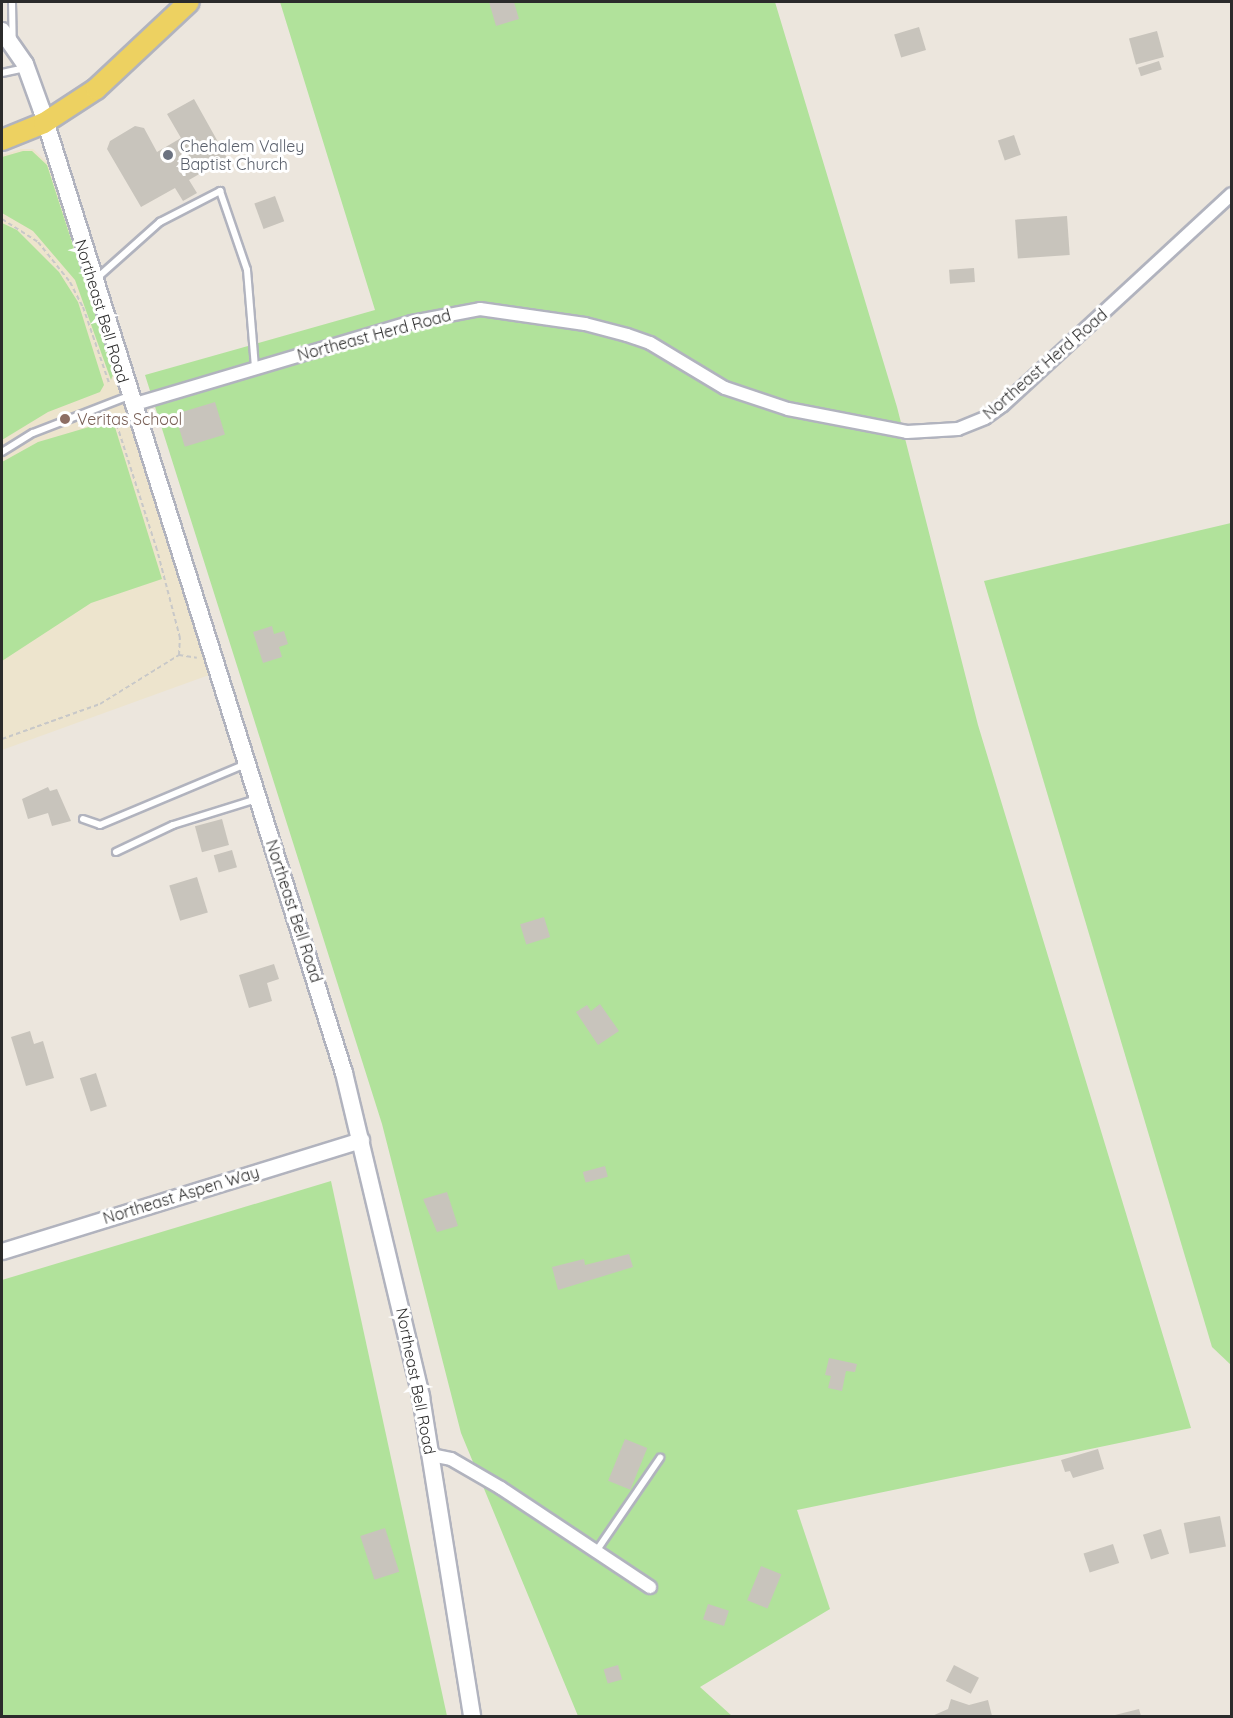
<!DOCTYPE html>
<style>
body{margin:0}
#map{position:relative;width:1233px;height:1718px;overflow:hidden;background:#ece6dd;font-family:Quicksand,sans-serif}
div>[style]{position:absolute}
[style*='--x']{left:calc(var(--x)*1px);top:calc(var(--y)*1px);width:calc(var(--w)*1px);rotate:calc(var(--a)*1deg)}
.education>*{inset:0;background:#ede4cd}
.green>*{inset:0;background:#b1e29b}
.building>*{inset:0;background:#c8c4bc;transform-origin:0 0}
.path>*{height:2px;margin-top:-1px;transform-origin:0;background:repeating-linear-gradient(90deg,#c8c8c8 0 4.5px,transparent 0 7.5px)}
.roads{filter:drop-shadow(2px 0 #b1b3be) drop-shadow(-2px 0 #b1b3be) drop-shadow(0 2px #b1b3be) drop-shadow(0 -2px #b1b3be)}
.service>*{height:6px;margin:-3px;padding:0 3px;transform-origin:3px;border-radius:3px;background:#fff}
.minor>*{height:12px;margin:-6px;padding:0 6px;transform-origin:6px;border-radius:6px;background:#fff}
.tertiary>*{height:15px;margin:-7.5px;padding:0 7.5px;transform-origin:7.5px;border-radius:7.5px;background:#fff}
.secondary>*{height:16px;margin:-8px;padding:0 8px;transform-origin:8px;border-radius:8px;background:#fff}
.primary>*{height:20px;margin:-10px;padding:0 10px;transform-origin:10px;border-radius:10px;background:#edd161}
.dots>*{width:16px;height:16px;translate:-50% -50%;box-sizing:border-box;border:3px solid #fff;border-radius:50%}
span{translate:-50% -50%;white-space:nowrap;text-align:center;line-height:1.15;-webkit-text-stroke:6px #fff;paint-order:stroke}
.worship-label{font-size:16px;color:#5b616d}
.left{translate:0 -50%;text-align:left}
.street-label{font-size:16px;color:#2b2b2b}
.education-label{font-size:16px;color:#785e54}
.frame{position:absolute;inset:0;border:3px solid #2b2b2b;pointer-events:none}
</style>
<div id="map">
<div class="education">
<i style="clip-path:polygon(21px 149px,33px 149px,48px 163px,209px 675px,2px 750px,2px 155px)"></i>
</div>
<div class="green">
<i style="clip-path:polygon(280px 2px,775px 2px,897px 407px,978px 725px,1191px 1428px,797px 1510px,830px 1609px,700px 1687px,732px 1716px,578px 1716px,461px 1433px,382px 1124px,145px 375px,375px 310px)"></i>
<i style="clip-path:polygon(23px 151px,32px 151px,47px 165px,114px 372px,111px 380px,75px 280px,33px 231px,2px 213px,2px 157px)"></i>
<i style="clip-path:polygon(2px 223px,17px 230px,59px 272px,78px 302px,104px 385px,100px 392px,48px 412px,2px 440px)"></i>
<i style="clip-path:polygon(106px 422px,114px 424px,162px 579px,91px 603px,2px 661px,2px 462px,38px 442px)"></i>
<i style="clip-path:polygon(1231px 523px,1232px 523px,1231px 1365px,1212px 1347px,984px 581px)"></i>
<i style="clip-path:polygon(331px 1181px,447px 1716px,2px 1716px,2px 1280px)"></i>
</div>
<div class="building">
<i style="clip-path:polygon(489px 2px,514px 2px,519px 19px,496px 26px)"></i>
<i style="left:919px;top:27px;width:24px;height:26px;rotate:73deg"></i>
<i style="left:1157px;top:31px;width:27px;height:29px;rotate:75deg"></i>
<i style="left:1159px;top:61px;width:9px;height:22px;rotate:72deg"></i>
<i style="clip-path:polygon(194px 99px,227px 158px,189px 180px,197px 193px,183px 201px,175px 188px,141px 207px,107px 149px,110px 141px,135px 126px,144px 128px,157px 152px,181px 138px,167px 114px)"></i>
<i style="left:1014px;top:135px;width:21px;height:17px;rotate:71deg"></i>
<i style="left:275px;top:196px;width:27px;height:22px;rotate:70deg"></i>
<i style="left:1067px;top:216px;width:39px;height:52px;rotate:86deg"></i>
<i style="left:974px;top:268px;width:14px;height:25px;rotate:86deg"></i>
<i style="left:215px;top:402px;width:34px;height:42px;rotate:73deg"></i>
<i style="clip-path:polygon(272px 626px,274px 634px,284px 631px,288px 644px,279px 647px,282px 657px,263px 663px,253px 632px)"></i>
<i style="clip-path:polygon(48px 787px,50px 791px,57px 789px,71px 821px,52px 826px,48px 813px,28px 819px,22px 799px)"></i>
<i style="left:222px;top:819px;width:27px;height:28px;rotate:75deg"></i>
<i style="left:232px;top:850px;width:18px;height:19px;rotate:74deg"></i>
<i style="left:197px;top:877px;width:37px;height:29px;rotate:73deg"></i>
<i style="left:544px;top:917px;width:21px;height:25px;rotate:73deg"></i>
<i style="clip-path:polygon(274px 964px,279px 979px,267px 983px,272px 1001px,249px 1008px,239px 975px)"></i>
<i style="clip-path:polygon(600px 1004px,619px 1031px,598px 1045px,576px 1012px,587px 1005px,591px 1011px)"></i>
<i style="clip-path:polygon(30px 1031px,34px 1044px,43px 1041px,54px 1078px,26px 1086px,11px 1037px)"></i>
<i style="left:96px;top:1073px;width:35px;height:17px;rotate:72deg"></i>
<i style="left:605px;top:1166px;width:11px;height:23px;rotate:75deg"></i>
<i style="clip-path:polygon(447px 1192px,458px 1226px,437px 1232px,423px 1199px)"></i>
<i style="clip-path:polygon(629px 1254px,633px 1267px,558px 1290px,552px 1267px,584px 1259px,585px 1265px)"></i>
<i style="clip-path:polygon(829px 1358px,857px 1364px,855px 1372px,846px 1371px,842px 1391px,828px 1388px,831px 1376px,825px 1375px)"></i>
<i style="left:625px;top:1439px;width:24px;height:45px;rotate:22deg"></i>
<i style="clip-path:polygon(1098px 1449px,1104px 1469px,1073px 1478px,1070px 1471px,1065px 1472px,1061px 1460px)"></i>
<i style="left:1220px;top:1516px;width:31px;height:37px;rotate:79deg"></i>
<i style="left:385px;top:1528px;width:46px;height:26px;rotate:72deg"></i>
<i style="left:1161px;top:1529px;width:26px;height:19px;rotate:72deg"></i>
<i style="left:1113px;top:1544px;width:20px;height:31px;rotate:72deg"></i>
<i style="left:761px;top:1566px;width:22px;height:37px;rotate:22deg"></i>
<i style="left:708px;top:1604px;width:22px;height:16px;rotate:18deg"></i>
<i style="left:618px;top:1665px;width:15px;height:15px;rotate:74deg"></i>
<i style="left:954px;top:1665px;width:28px;height:18px;rotate:27deg"></i>
<i style="clip-path:polygon(951px 1699px,969px 1705px,988px 1700px,992px 1716px,932px 1716px,948px 1709px)"></i>
<i style="clip-path:polygon(1139px 1709px,1141px 1716px,1111px 1716px)"></i>
</div>
<div class="path">
<i style="--x:2;--y:219;--w:43;--a:32.6"></i>
<i style="--x:38;--y:242;--w:51;--a:51.3"></i>
<i style="--x:70;--y:282;--w:28;--a:63"></i>
<i style="--x:83;--y:307;--w:80;--a:71.1"></i>
<i style="--x:179;--y:655;--w:18;--a:9"></i>
<i style="--x:2;--y:739;--w:104;--a:-19.7"></i>
<i style="--x:100;--y:704;--w:93;--a:-31.8"></i>
<i style="--x:179;--y:655;--w:17;--a:-87"></i>
<i style="--x:180;--y:638;--w:91;--a:-104.6"></i>
<i style="--x:157;--y:550;--w:134;--a:-107.8"></i>
</div>
<div class="roads">
<div class="service">
<i style="--x:12;--y:2;--w:39;--a:89"></i>
<i style="--x:2;--y:73;--w:25;--a:-12"></i>
<i style="--x:96;--y:279;--w:86;--a:-41.7"></i>
<i style="--x:160;--y:222;--w:68;--a:-27.3"></i>
<i style="--x:220;--y:191;--w:83;--a:71.1"></i>
<i style="--x:247;--y:270;--w:98;--a:85.3"></i>
<i style="--x:2;--y:452;--w:36;--a:-32"></i>
<i style="--x:33;--y:433;--w:103;--a:-21.1"></i>
<i style="--x:83;--y:819;--w:18;--a:19"></i>
<i style="--x:100;--y:825;--w:158;--a:-22.7"></i>
<i style="--x:116;--y:852;--w:63;--a:-25.3"></i>
<i style="--x:173;--y:825;--w:88;--a:-17.2"></i>
<i style="--x:597;--y:1550;--w:112;--a:-55.6"></i>
</div>
<div class="minor">
<i style="--x:132;--y:405;--w:292;--a:-16.5"></i>
<i style="--x:412;--y:322;--w:69;--a:-10.8"></i>
<i style="--x:480;--y:309;--w:106;--a:8.1"></i>
<i style="--x:585;--y:324;--w:43;--a:14.7"></i>
<i style="--x:627;--y:335;--w:24;--a:19"></i>
<i style="--x:650;--y:343;--w:87;--a:31"></i>
<i style="--x:725;--y:388;--w:66;--a:18.4"></i>
<i style="--x:788;--y:409;--w:121;--a:10.9"></i>
<i style="--x:907;--y:432;--w:51;--a:-3.4"></i>
<i style="--x:958;--y:429;--w:29;--a:-22"></i>
<i style="--x:985;--y:418;--w:22;--a:-36"></i>
<i style="--x:1003;--y:405;--w:311;--a:-42.7"></i>
<i style="--x:431;--y:1455;--w:20;--a:11"></i>
<i style="--x:451;--y:1459;--w:58;--a:30.1"></i>
<i style="--x:501;--y:1488;--w:179;--a:33.6"></i>
</div>
<div class="tertiary">
<i style="--x:2;--y:1251;--w:376;--a:-17.2"></i>
</div>
<div class="secondary">
<i style="--x:2;--y:31;--w:40;--a:55.1"></i>
<i style="--x:25;--y:64;--w:50;--a:70.1"></i>
<i style="--x:42;--y:111;--w:1008;--a:72.57"></i>
<i style="--x:344;--y:1073;--w:333;--a:76.6"></i>
<i style="--x:421;--y:1397;--w:323;--a:80.9"></i>
</div>
<div class="primary">
<i style="--x:2;--y:140;--w:45;--a:-22"></i>
<i style="--x:44;--y:123;--w:62;--a:-33.2"></i>
<i style="--x:96;--y:89;--w:127;--a:-43.1"></i>
</div>
</div>
<div class="dots">
<i style="left:168px;top:155px;background:#6b7280"></i>
<i style="left:65px;top:419px;background:#8d6e63"></i>
</div>
<div class="worship-label">
<span class="left" style="left:180px;top:155px">Chehalem Valley<br>Baptist Church</span>
</div>
<div class="street-label">
<span style="left:102px;top:311px;rotate:73deg">Northeast Bell Road</span>
<span style="left:374px;top:335px;rotate:-15deg">Northeast Herd Road</span>
<span style="left:1045px;top:364px;rotate:-41deg">Northeast Herd Road</span>
<span style="left:294px;top:911px;rotate:72deg">Northeast Bell Road</span>
<span style="left:181px;top:1195px;rotate:-17deg">Northeast Aspen Way</span>
<span style="left:416px;top:1381px;rotate:79deg">Northeast Bell Road</span>
</div>
<div class="education-label">
<span class="left" style="left:77px;top:419px">Veritas School</span>
</div>
<div class="frame"></div>
</div>
